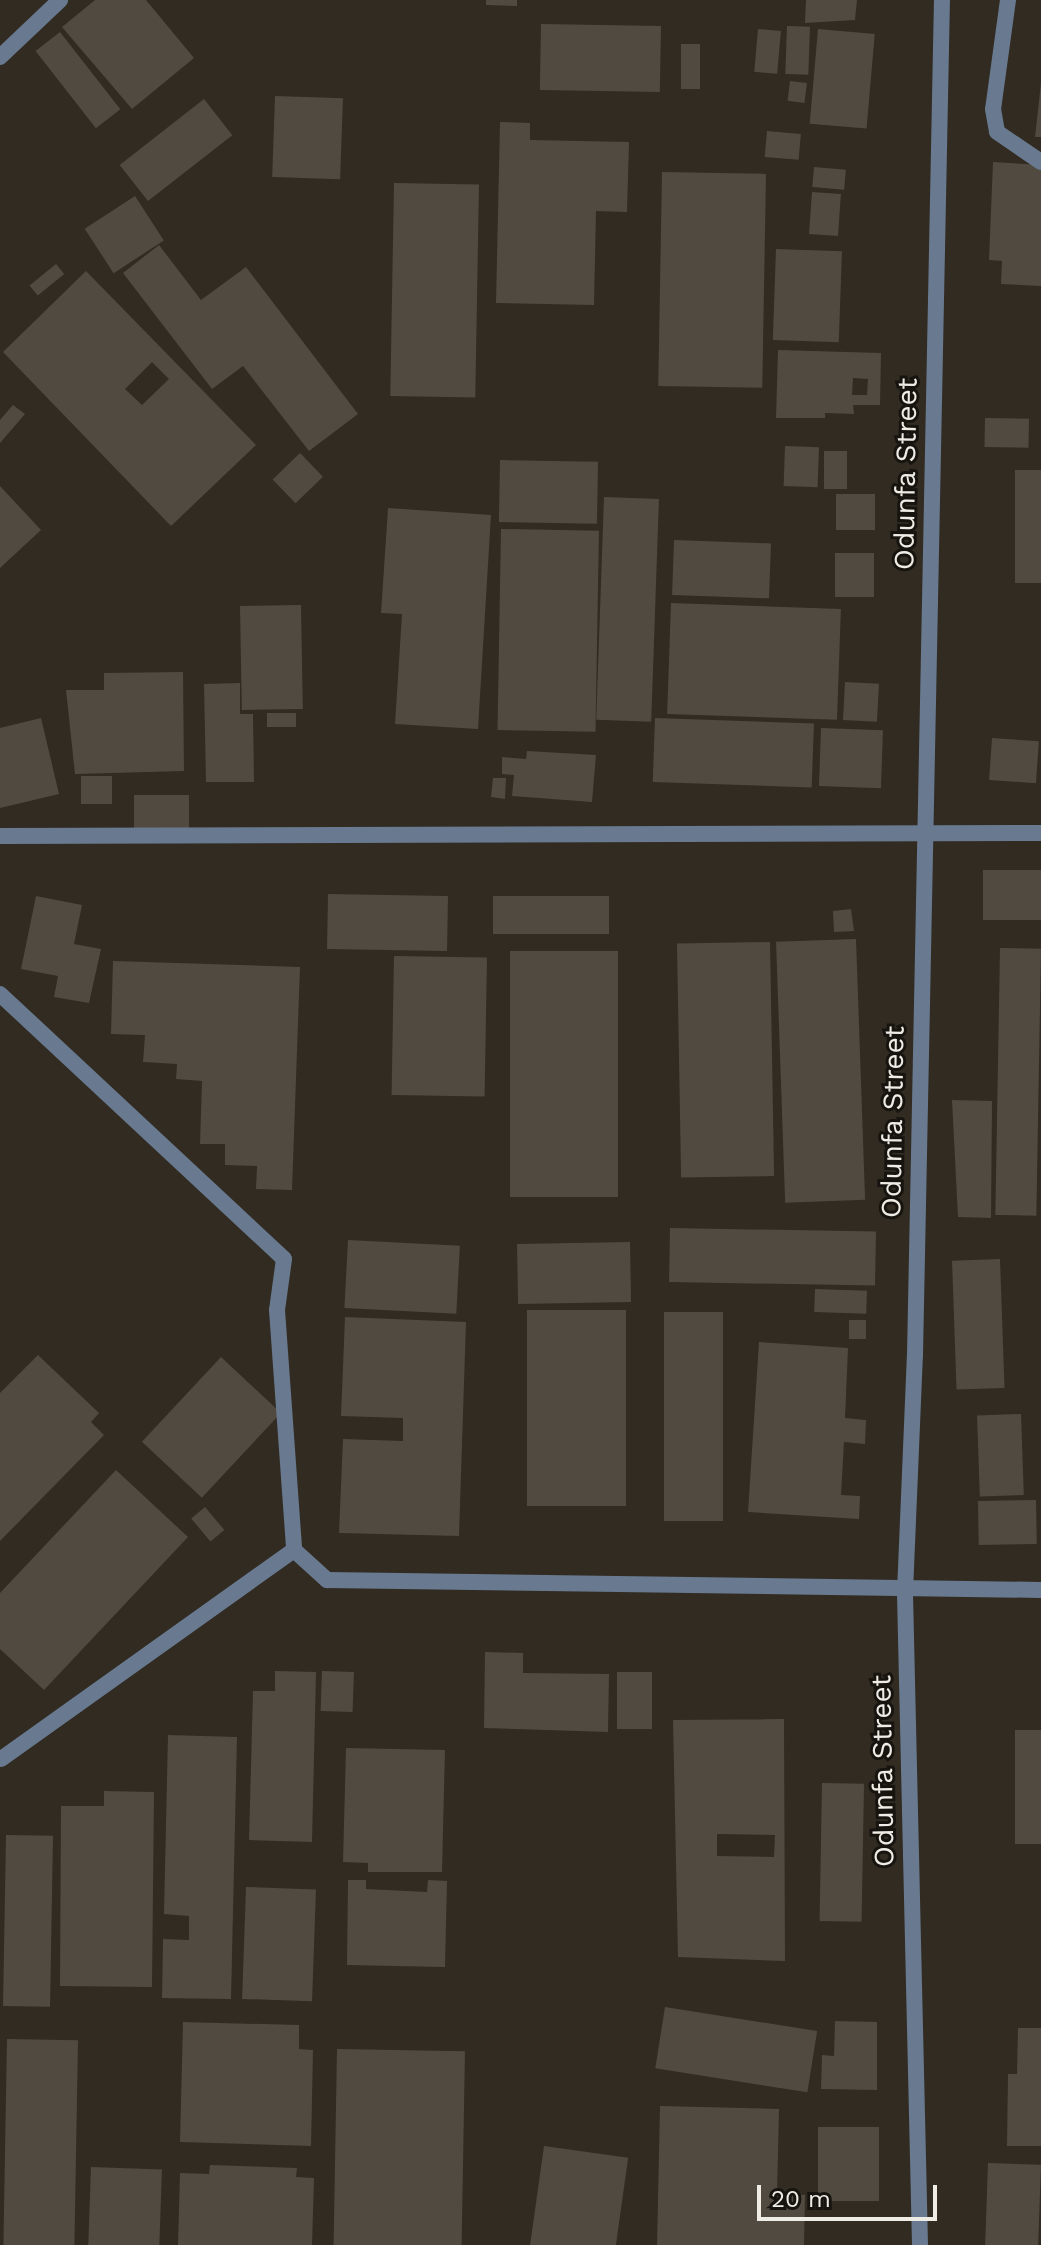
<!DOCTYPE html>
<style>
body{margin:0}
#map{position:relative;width:1041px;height:2245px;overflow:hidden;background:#312b22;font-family:"Work Sans",sans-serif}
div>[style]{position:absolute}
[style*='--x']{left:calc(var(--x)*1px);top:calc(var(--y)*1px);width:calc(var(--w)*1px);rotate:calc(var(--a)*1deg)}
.building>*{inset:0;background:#514a41;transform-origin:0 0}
.lane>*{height:16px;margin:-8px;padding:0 8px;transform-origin:8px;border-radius:8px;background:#697a90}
.street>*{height:16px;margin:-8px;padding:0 8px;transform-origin:8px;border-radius:8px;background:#697a90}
span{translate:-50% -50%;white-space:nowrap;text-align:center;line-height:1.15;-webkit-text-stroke:6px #171410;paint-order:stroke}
.street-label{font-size:28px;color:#efebe5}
.scale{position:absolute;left:757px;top:2185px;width:180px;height:36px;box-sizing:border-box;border:4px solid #efebe5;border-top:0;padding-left:10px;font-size:24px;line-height:28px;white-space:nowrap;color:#efebe5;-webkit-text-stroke:6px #171410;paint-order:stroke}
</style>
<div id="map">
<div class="building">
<i style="clip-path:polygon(95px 0,146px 0,194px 58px,132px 109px,62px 27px)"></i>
<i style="clip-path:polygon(486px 0,517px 0,517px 6px,486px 5px)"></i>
<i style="clip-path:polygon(806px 0,857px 0,855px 20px,805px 23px)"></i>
<i style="left:541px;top:24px;width:120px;height:66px;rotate:1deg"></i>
<i style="left:787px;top:26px;width:23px;height:48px;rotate:2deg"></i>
<i style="left:758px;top:29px;width:23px;height:43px;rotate:5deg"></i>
<i style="left:818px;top:29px;width:57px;height:95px;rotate:5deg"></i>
<i style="left:60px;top:32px;width:98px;height:31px;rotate:52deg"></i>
<i style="left:681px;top:44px;width:19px;height:45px"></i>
<i style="left:790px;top:81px;width:17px;height:20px;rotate:7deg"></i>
<i style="clip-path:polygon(1041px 83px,1041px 137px,1035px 137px)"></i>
<i style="left:275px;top:96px;width:68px;height:81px;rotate:2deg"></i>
<i style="left:204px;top:99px;width:46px;height:107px;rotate:52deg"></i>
<i style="clip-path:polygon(500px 122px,530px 123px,530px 140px,629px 142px,627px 212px,596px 211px,594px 305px,496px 303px)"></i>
<i style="left:767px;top:131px;width:34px;height:26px;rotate:5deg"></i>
<i style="clip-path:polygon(993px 162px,1041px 165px,1041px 286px,1001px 284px,1002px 261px,989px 260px)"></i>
<i style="left:814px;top:167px;width:32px;height:20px;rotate:5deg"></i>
<i style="left:662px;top:172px;width:104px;height:214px;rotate:1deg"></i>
<i style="left:394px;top:183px;width:85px;height:213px;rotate:1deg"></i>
<i style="left:812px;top:192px;width:29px;height:42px;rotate:4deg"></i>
<i style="left:135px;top:196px;width:53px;height:60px;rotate:57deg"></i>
<i style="clip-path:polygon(159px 245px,201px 300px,246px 267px,358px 414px,309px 451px,243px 366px,212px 389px,123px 273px)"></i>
<i style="left:776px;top:249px;width:66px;height:91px;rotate:2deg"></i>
<i style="left:56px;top:264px;width:13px;height:34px;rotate:51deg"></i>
<i style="clip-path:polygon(evenodd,86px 271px,256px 445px,171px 526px,3px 352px,86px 271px,152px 362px,169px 379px,142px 405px,125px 389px,152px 362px)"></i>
<i style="clip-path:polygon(evenodd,778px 350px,881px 353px,880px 405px,853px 405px,854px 414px,825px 413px,825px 418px,776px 418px,778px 350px,853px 378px,868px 379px,867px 395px,852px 395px,853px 378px)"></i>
<i style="clip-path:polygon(13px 405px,25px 414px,0 443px,0 420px)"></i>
<i style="left:985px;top:418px;width:44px;height:29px;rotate:1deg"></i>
<i style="left:785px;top:446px;width:34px;height:40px;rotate:2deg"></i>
<i style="left:824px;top:451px;width:23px;height:38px"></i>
<i style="left:300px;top:453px;width:33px;height:38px;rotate:46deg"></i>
<i style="left:500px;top:460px;width:98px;height:62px;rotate:1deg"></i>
<i style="left:1015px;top:470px;width:26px;height:113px"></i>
<i style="clip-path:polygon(0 486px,41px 530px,0 568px)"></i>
<i style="left:836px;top:494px;width:39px;height:36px"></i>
<i style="left:604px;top:497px;width:55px;height:223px;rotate:2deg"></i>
<i style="clip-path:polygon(388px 508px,491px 515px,478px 729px,395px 724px,402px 614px,381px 613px)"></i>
<i style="left:501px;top:529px;width:98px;height:201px;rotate:1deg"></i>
<i style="left:674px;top:540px;width:97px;height:55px;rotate:2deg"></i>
<i style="left:835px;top:553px;width:39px;height:44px"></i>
<i style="left:671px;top:603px;width:170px;height:111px;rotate:2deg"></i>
<i style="left:301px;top:605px;width:104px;height:61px;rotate:89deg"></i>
<i style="clip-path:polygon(183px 672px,184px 771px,75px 774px,66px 690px,104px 690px,104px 673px)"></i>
<i style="left:845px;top:682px;width:34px;height:38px;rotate:3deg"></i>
<i style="clip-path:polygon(240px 683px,240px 714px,253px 714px,254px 782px,206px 782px,204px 684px)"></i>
<i style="left:267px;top:713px;width:29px;height:14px"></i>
<i style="clip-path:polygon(41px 718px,59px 794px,0 808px,0 728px)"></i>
<i style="left:655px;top:718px;width:159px;height:64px;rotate:2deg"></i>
<i style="left:821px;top:728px;width:62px;height:58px;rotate:2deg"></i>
<i style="left:992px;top:738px;width:47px;height:42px;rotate:4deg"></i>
<i style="clip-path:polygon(527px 751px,596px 755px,592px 802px,512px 796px,514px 775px,502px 774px,502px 757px,526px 759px)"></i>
<i style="left:112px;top:776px;width:28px;height:31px;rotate:90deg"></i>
<i style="clip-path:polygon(493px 778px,506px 778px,505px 799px,491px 797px)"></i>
<i style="left:189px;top:795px;width:34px;height:55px;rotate:90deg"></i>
<i style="left:983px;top:870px;width:58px;height:50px"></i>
<i style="left:328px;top:894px;width:120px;height:55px;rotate:1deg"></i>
<i style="clip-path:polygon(36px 896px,82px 905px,74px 944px,101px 949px,89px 1003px,54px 997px,58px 976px,21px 969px)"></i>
<i style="left:609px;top:896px;width:38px;height:116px;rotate:90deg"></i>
<i style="clip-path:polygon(851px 909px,854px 931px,834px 932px,833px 911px)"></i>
<i style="left:856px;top:939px;width:261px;height:80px;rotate:88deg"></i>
<i style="left:770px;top:942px;width:234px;height:93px;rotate:89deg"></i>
<i style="left:1000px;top:948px;width:41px;height:267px;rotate:1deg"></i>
<i style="left:510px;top:951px;width:108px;height:246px"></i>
<i style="left:394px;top:956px;width:93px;height:139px;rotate:1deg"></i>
<i style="clip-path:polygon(113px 961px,300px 967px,292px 1190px,256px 1189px,257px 1166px,225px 1165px,225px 1144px,200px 1144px,202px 1081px,176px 1079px,177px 1064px,143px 1062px,145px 1035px,111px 1034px)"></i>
<i style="clip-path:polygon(952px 1100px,992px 1101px,991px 1218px,958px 1217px)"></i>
<i style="left:670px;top:1228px;width:206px;height:54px;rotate:1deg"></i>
<i style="left:348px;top:1240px;width:112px;height:68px;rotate:3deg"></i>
<i style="left:630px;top:1242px;width:60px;height:113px;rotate:89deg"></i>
<i style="left:1000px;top:1259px;width:129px;height:48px;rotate:88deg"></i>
<i style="left:815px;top:1289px;width:52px;height:23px;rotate:2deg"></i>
<i style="left:527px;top:1310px;width:99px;height:196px"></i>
<i style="left:664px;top:1312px;width:59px;height:209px"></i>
<i style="clip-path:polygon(345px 1317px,466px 1322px,459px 1536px,339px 1533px,343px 1439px,403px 1441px,403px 1418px,341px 1416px)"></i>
<i style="left:849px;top:1320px;width:17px;height:19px"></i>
<i style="clip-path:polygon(759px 1342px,848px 1348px,845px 1418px,866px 1420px,865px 1444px,844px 1442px,841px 1495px,860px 1496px,859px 1519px,748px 1512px)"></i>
<i style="clip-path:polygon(38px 1355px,99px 1413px,91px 1422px,104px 1435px,0 1541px,0 1393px)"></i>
<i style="left:221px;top:1357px;width:82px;height:116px;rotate:43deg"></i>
<i style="left:1021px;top:1414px;width:81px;height:44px;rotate:88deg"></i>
<i style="clip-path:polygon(116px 1470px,188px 1537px,44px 1690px,0 1649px,0 1593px)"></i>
<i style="left:1036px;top:1500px;width:44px;height:58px;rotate:89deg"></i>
<i style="left:205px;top:1507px;width:30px;height:18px;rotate:50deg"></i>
<i style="clip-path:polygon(485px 1652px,523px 1653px,523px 1673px,609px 1674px,608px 1732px,484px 1728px)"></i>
<i style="clip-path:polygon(275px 1671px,316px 1672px,312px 1842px,249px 1840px,253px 1691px,275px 1691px)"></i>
<i style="left:322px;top:1671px;width:32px;height:40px;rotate:2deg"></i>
<i style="left:617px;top:1672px;width:35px;height:57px"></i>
<i style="clip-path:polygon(evenodd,784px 1719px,785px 1961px,678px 1957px,673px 1720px,784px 1719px,717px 1834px,775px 1835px,774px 1857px,717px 1856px,717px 1834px)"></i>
<i style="left:1041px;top:1730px;width:114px;height:26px;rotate:90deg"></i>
<i style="clip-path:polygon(168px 1735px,237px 1737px,231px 1999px,162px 1998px,163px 1939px,189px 1940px,189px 1916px,164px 1914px)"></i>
<i style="clip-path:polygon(346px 1748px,445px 1750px,442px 1872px,368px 1872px,368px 1863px,343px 1862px)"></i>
<i style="left:822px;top:1783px;width:42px;height:138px;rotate:1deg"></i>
<i style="clip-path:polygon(104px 1791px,154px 1792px,152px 1987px,60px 1986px,61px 1806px,104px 1806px)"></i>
<i style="left:6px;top:1835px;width:47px;height:171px;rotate:1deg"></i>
<i style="clip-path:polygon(348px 1880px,366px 1880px,366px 1889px,427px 1892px,428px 1880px,447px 1881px,445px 1967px,347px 1965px)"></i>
<i style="left:246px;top:1887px;width:70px;height:112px;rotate:2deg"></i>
<i style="left:665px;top:2007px;width:154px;height:62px;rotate:9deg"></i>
<i style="clip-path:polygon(835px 2021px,877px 2022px,877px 2090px,821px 2089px,822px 2055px,834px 2056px)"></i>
<i style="clip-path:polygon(183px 2022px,299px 2025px,299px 2049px,313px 2050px,311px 2146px,180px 2142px)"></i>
<i style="clip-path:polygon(1018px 2028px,1041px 2028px,1041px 2146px,1007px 2146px,1008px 2074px,1017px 2074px)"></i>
<i style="left:7px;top:2039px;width:71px;height:206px;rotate:1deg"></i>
<i style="left:337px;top:2049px;width:128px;height:196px;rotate:1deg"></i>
<i style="clip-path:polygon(660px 2106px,779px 2109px,777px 2194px,805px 2195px,804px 2245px,657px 2245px)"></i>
<i style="left:879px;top:2127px;width:74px;height:61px;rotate:90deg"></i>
<i style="left:544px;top:2146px;width:85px;height:100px;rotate:8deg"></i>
<i style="left:988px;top:2163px;width:53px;height:82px;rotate:2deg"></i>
<i style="clip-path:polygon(210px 2165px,297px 2168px,296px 2177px,314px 2178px,312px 2245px,178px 2245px,180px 2173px,209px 2174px)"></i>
<i style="left:91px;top:2167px;width:71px;height:78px;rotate:2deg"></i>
</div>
<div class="lane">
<i style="--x:1008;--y:0;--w:110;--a:97.8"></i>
<i style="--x:993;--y:109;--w:23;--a:80"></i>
<i style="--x:997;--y:132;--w:53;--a:34.3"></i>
<i style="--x:1;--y:1759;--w:360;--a:-35.5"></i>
</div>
<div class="street">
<i style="--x:0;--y:57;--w:83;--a:-43.5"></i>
<i style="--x:0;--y:836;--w:1041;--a:-0.17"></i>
<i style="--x:0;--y:994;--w:388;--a:43"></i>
<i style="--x:284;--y:1259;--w:51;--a:97.8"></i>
<i style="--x:277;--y:1310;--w:241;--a:85.9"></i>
<i style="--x:294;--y:1550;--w:45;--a:42.3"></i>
<i style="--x:327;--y:1580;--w:714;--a:0.8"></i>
<i style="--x:920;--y:2245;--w:653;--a:-91.32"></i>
<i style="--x:905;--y:1592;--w:237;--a:-87.6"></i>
<i style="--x:915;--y:1355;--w:1355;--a:-88.86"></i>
</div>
<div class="street-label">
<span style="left:906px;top:474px;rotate:-89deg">Odunfa Street</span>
<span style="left:893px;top:1122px;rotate:-89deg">Odunfa Street</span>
<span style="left:883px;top:1771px;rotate:-91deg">Odunfa Street</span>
</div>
<div class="scale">20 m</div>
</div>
